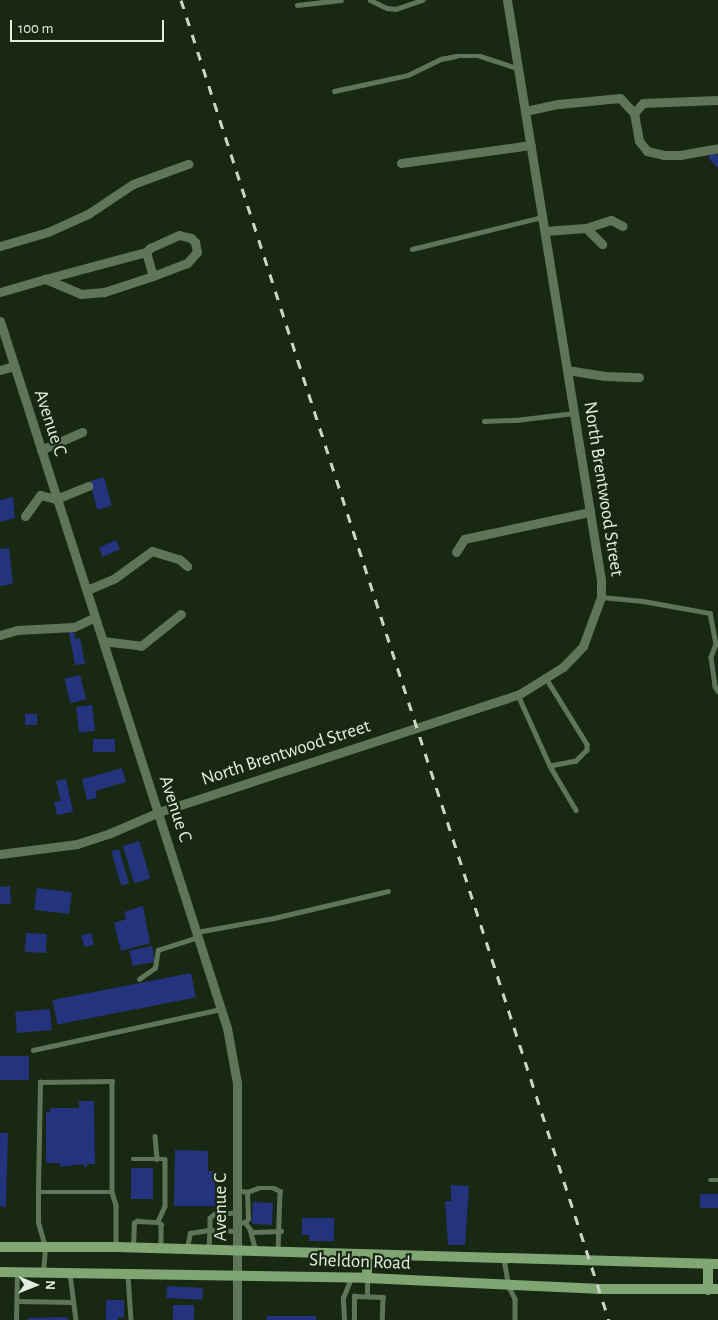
<!DOCTYPE html>
<style>
body{margin:0}
#map{position:relative;width:718px;height:1320px;overflow:hidden;background:#182813;font-family:"Alegreya Sans",sans-serif}
div>[style]{position:absolute}
[style*='--x']{left:calc(var(--x)*1px);top:calc(var(--y)*1px);width:calc(var(--w)*1px);rotate:calc(var(--a)*1deg)}
.building>*{inset:0;background:#23337d;transform-origin:0 0}
.lane>*{height:4.5px;margin:-2.25px;padding:0 2.25px;transform-origin:2.25px;border-radius:2.25px;background:#5e7657}
.street>*{height:9px;margin:-4.5px;padding:0 4.5px;transform-origin:4.5px;border-radius:4.5px;background:#5e7657}
.secondary>*{height:10px;margin:-5px;padding:0 5px;transform-origin:5px;border-radius:5px;background:#7fa673}
.rail>*{height:3px;margin-top:-1.5px;transform-origin:0;background:repeating-linear-gradient(90deg,#cbd6c8 0 9px,transparent 0 18px)}
span{translate:-50% -50%;white-space:nowrap;text-align:center;line-height:1.15;-webkit-text-stroke:4.5px #182813;paint-order:stroke}
.street-label{font-size:19px;color:#e3eee0}
.north{position:absolute;left:10px;top:1260px;width:50px;height:50px;-webkit-text-stroke:4px #182813;paint-order:stroke;rotate:91deg;font-size:14px;font-weight:700;line-height:20px;text-align:center;color:#e3eee0}
.north::after{content:'';display:block;margin:auto;width:18px;height:22px;background:#e3eee0;clip-path:polygon(50% 0,100% 100%,50% 72%,0 100%)}
.scale{position:absolute;left:10px;top:20px;width:154px;height:22px;box-sizing:border-box;border:2px solid #e3eee0;border-top:0;padding-left:6px;font-size:15px;line-height:18px;white-space:nowrap;color:#e3eee0;-webkit-text-stroke:4px #182813;paint-order:stroke}
</style>
<div id="map">
<div class="building">
<i style="clip-path:polygon(713px 152px,718px 156px,718px 168px,708px 158px)"></i>
<i style="left:104px;top:477px;width:30px;height:15px;rotate:75deg"></i>
<i style="clip-path:polygon(13px 497px,15px 518px,0 522px,0 500px)"></i>
<i style="left:116px;top:540px;width:10px;height:19px;rotate:66deg"></i>
<i style="clip-path:polygon(9px 548px,13px 584px,0 586px,0 549px)"></i>
<i style="clip-path:polygon(74px 631px,75px 639px,80px 638px,85px 664px,75px 665px,69px 632px)"></i>
<i style="left:80px;top:675px;width:25px;height:16px;rotate:76deg"></i>
<i style="left:92px;top:705px;width:26px;height:16px;rotate:83deg"></i>
<i style="left:25px;top:714px;width:12px;height:11px"></i>
<i style="left:93px;top:739px;width:22px;height:13px"></i>
<i style="clip-path:polygon(122px 768px,126px 782px,95px 791px,97px 798px,87px 800px,82px 779px)"></i>
<i style="clip-path:polygon(66px 779px,73px 812px,57px 815px,54px 802px,61px 801px,56px 781px)"></i>
<i style="left:139px;top:841px;width:39px;height:17px;rotate:73deg"></i>
<i style="left:119px;top:849px;width:36px;height:8px;rotate:74deg"></i>
<i style="clip-path:polygon(10px 886px,11px 904px,0 904px,0 887px)"></i>
<i style="left:37px;top:888px;width:35px;height:22px;rotate:7deg"></i>
<i style="clip-path:polygon(143px 906px,150px 943px,121px 951px,114px 923px,126px 919px,124px 912px)"></i>
<i style="left:26px;top:933px;width:21px;height:19px;rotate:3deg"></i>
<i style="left:91px;top:933px;width:12px;height:10px;rotate:76deg"></i>
<i style="left:152px;top:946px;width:16px;height:23px;rotate:79deg"></i>
<i style="left:191px;top:973px;width:25px;height:141px;rotate:79deg"></i>
<i style="left:50px;top:1009px;width:21px;height:35px;rotate:85deg"></i>
<i style="left:0;top:1056px;width:29px;height:24px"></i>
<i style="clip-path:polygon(79px 1101px,94px 1101px,95px 1164px,87px 1164px,87px 1167px,84px 1167px,84px 1164px,60px 1167px,60px 1163px,46px 1163px,46px 1112px,50px 1112px,50px 1108px,79px 1108px)"></i>
<i style="clip-path:polygon(0 1133px,8px 1133px,6px 1207px,0 1206px)"></i>
<i style="clip-path:polygon(175px 1150px,208px 1151px,208px 1171px,215px 1171px,215px 1206px,174px 1206px)"></i>
<i style="left:131px;top:1168px;width:22px;height:31px"></i>
<i style="clip-path:polygon(451px 1185px,469px 1186px,465px 1245px,448px 1245px,445px 1201px,451px 1201px)"></i>
<i style="left:700px;top:1194px;width:18px;height:14px"></i>
<i style="left:253px;top:1202px;width:20px;height:22px;rotate:3deg"></i>
<i style="clip-path:polygon(302px 1218px,334px 1218px,334px 1241px,309px 1241px,309px 1235px,302px 1235px)"></i>
<i style="left:167px;top:1286px;width:36px;height:12px;rotate:3deg"></i>
<i style="clip-path:polygon(106px 1300px,124px 1300px,124px 1317px,118px 1317px,118px 1320px,106px 1320px)"></i>
<i style="left:173px;top:1305px;width:21px;height:15px"></i>
<i style="left:267px;top:1316px;width:49px;height:4px"></i>
<i style="clip-path:polygon(68px 1317px,67px 1320px,28px 1320px,28px 1318px)"></i>
</div>
<div class="lane">
<i style="--x:370;--y:0;--w:19;--a:25"></i>
<i style="--x:387;--y:8;--w:9;--a:6"></i>
<i style="--x:396;--y:9;--w:28;--a:-19"></i>
<i style="--x:297;--y:5;--w:44;--a:-6.5"></i>
<i style="--x:334;--y:91;--w:76;--a:-12.2"></i>
<i style="--x:408;--y:75;--w:37;--a:-26"></i>
<i style="--x:441;--y:59;--w:15;--a:-11"></i>
<i style="--x:456;--y:56;--w:24;--a:0"></i>
<i style="--x:480;--y:56;--w:39;--a:18"></i>
<i style="--x:412;--y:249;--w:134;--a:-13.8"></i>
<i style="--x:484;--y:421;--w:32;--a:-2"></i>
<i style="--x:516;--y:420;--w:58;--a:-6.9"></i>
<i style="--x:601;--y:597;--w:42;--a:5.4"></i>
<i style="--x:643;--y:601;--w:68;--a:10.2"></i>
<i style="--x:710;--y:613;--w:32;--a:79"></i>
<i style="--x:716;--y:644;--w:14;--a:111"></i>
<i style="--x:711;--y:657;--w:29;--a:82"></i>
<i style="--x:715;--y:686;--w:6;--a:59"></i>
<i style="--x:546;--y:678;--w:78;--a:58.2"></i>
<i style="--x:587;--y:744;--w:6;--a:90"></i>
<i style="--x:587;--y:750;--w:16;--a:135"></i>
<i style="--x:576;--y:761;--w:26;--a:169"></i>
<i style="--x:518;--y:695;--w:78;--a:65.7"></i>
<i style="--x:550;--y:766;--w:51;--a:59.4"></i>
<i style="--x:197;--y:932;--w:78;--a:-10.3"></i>
<i style="--x:274;--y:918;--w:117;--a:-13.3"></i>
<i style="--x:139;--y:979;--w:19;--a:-35"></i>
<i style="--x:155;--y:968;--w:18;--a:-81"></i>
<i style="--x:158;--y:950;--w:42;--a:-18"></i>
<i style="--x:33;--y:1050;--w:192;--a:-12.3"></i>
<i style="--x:155;--y:1136;--w:23;--a:85"></i>
<i style="--x:133;--y:1159;--w:32;--a:0"></i>
<i style="--x:165;--y:1159;--w:47;--a:90"></i>
<i style="--x:165;--y:1206;--w:17;--a:114"></i>
<i style="--x:710;--y:1180;--w:8;--a:0"></i>
<i style="--x:237;--y:1190;--w:10;--a:11"></i>
<i style="--x:247;--y:1192;--w:12;--a:-20"></i>
<i style="--x:258;--y:1188;--w:16;--a:0"></i>
<i style="--x:274;--y:1188;--w:7;--a:27"></i>
<i style="--x:280;--y:1191;--w:61;--a:91.9"></i>
<i style="--x:38;--y:1192;--w:74;--a:0"></i>
<i style="--x:237;--y:1213;--w:22;--a:177"></i>
<i style="--x:215;--y:1214;--w:6;--a:141"></i>
<i style="--x:210;--y:1218;--w:12;--a:90"></i>
<i style="--x:210;--y:1230;--w:27;--a:2"></i>
<i style="--x:245;--y:1222;--w:9;--a:54"></i>
<i style="--x:250;--y:1229;--w:23;--a:75"></i>
<i style="--x:237;--y:1223;--w:8;--a:-7"></i>
<i style="--x:245;--y:1222;--w:4;--a:-45"></i>
<i style="--x:248;--y:1219;--w:27;--a:-92"></i>
<i style="--x:251;--y:1232;--w:30;--a:-2"></i>
<i style="--x:133;--y:1248;--w:25;--a:-88"></i>
<i style="--x:134;--y:1223;--w:4;--a:-34"></i>
<i style="--x:137;--y:1221;--w:21;--a:3"></i>
<i style="--x:158;--y:1222;--w:4;--a:34"></i>
<i style="--x:161;--y:1224;--w:24;--a:90"></i>
<i style="--x:187;--y:1248;--w:15;--a:-79"></i>
<i style="--x:190;--y:1233;--w:20;--a:-9"></i>
<i style="--x:210;--y:1230;--w:19;--a:93"></i>
<i style="--x:504;--y:1259;--w:28;--a:80"></i>
<i style="--x:509;--y:1287;--w:13;--a:63"></i>
<i style="--x:515;--y:1299;--w:21;--a:90"></i>
<i style="--x:43;--y:1272;--w:25;--a:-85"></i>
<i style="--x:45;--y:1247;--w:26;--a:-106"></i>
<i style="--x:38;--y:1222;--w:34;--a:-90"></i>
<i style="--x:38;--y:1188;--w:106;--a:-88.9"></i>
<i style="--x:40;--y:1082;--w:72;--a:-0.8"></i>
<i style="--x:112;--y:1081;--w:111;--a:90"></i>
<i style="--x:112;--y:1192;--w:14;--a:73"></i>
<i style="--x:116;--y:1205;--w:41;--a:90"></i>
<i style="--x:70;--y:1274;--w:46;--a:82.6"></i>
<i style="--x:128;--y:1275;--w:45;--a:86.2"></i>
<i style="--x:367;--y:1296;--w:18;--a:-90"></i>
<i style="--x:18;--y:1301;--w:55;--a:1"></i>
<i style="--x:16;--y:1320;--w:47;--a:-88.8"></i>
<i style="--x:344;--y:1320;--w:22;--a:-93"></i>
<i style="--x:343;--y:1298;--w:22;--a:-68"></i>
<i style="--x:354;--y:1320;--w:24;--a:-90"></i>
<i style="--x:354;--y:1296;--w:29;--a:2"></i>
<i style="--x:383;--y:1297;--w:23;--a:92"></i>
</div>
<div class="street">
<i style="--x:718;--y:100;--w:75;--a:177.7"></i>
<i style="--x:643;--y:103;--w:13;--a:132"></i>
<i style="--x:634;--y:113;--w:28;--a:80"></i>
<i style="--x:639;--y:141;--w:13;--a:51"></i>
<i style="--x:647;--y:151;--w:17;--a:13"></i>
<i style="--x:664;--y:155;--w:16;--a:0"></i>
<i style="--x:680;--y:155;--w:39;--a:-10"></i>
<i style="--x:525;--y:111;--w:35;--a:-12"></i>
<i style="--x:559;--y:104;--w:61;--a:-5.6"></i>
<i style="--x:620;--y:98;--w:21;--a:47"></i>
<i style="--x:401;--y:163;--w:131;--a:-7.9"></i>
<i style="--x:586;--y:228;--w:26;--a:-18"></i>
<i style="--x:611;--y:220;--w:13;--a:27"></i>
<i style="--x:545;--y:231;--w:41;--a:-4.2"></i>
<i style="--x:586;--y:228;--w:23;--a:45"></i>
<i style="--x:0;--y:246;--w:50;--a:-16.3"></i>
<i style="--x:48;--y:232;--w:44;--a:-24.2"></i>
<i style="--x:88;--y:214;--w:54;--a:-33.7"></i>
<i style="--x:133;--y:184;--w:59;--a:-20"></i>
<i style="--x:146;--y:252;--w:6;--a:-45"></i>
<i style="--x:150;--y:248;--w:32;--a:-24"></i>
<i style="--x:179;--y:235;--w:12;--a:14"></i>
<i style="--x:191;--y:238;--w:6;--a:45"></i>
<i style="--x:195;--y:242;--w:10;--a:79"></i>
<i style="--x:197;--y:252;--w:15;--a:132"></i>
<i style="--x:187;--y:263;--w:36;--a:159"></i>
<i style="--x:0;--y:292;--w:47;--a:-16.1"></i>
<i style="--x:45;--y:279;--w:105;--a:-15"></i>
<i style="--x:146;--y:252;--w:25;--a:74"></i>
<i style="--x:153;--y:276;--w:52;--a:161.9"></i>
<i style="--x:104;--y:292;--w:23;--a:175"></i>
<i style="--x:81;--y:294;--w:39;--a:-157"></i>
<i style="--x:0;--y:321;--w:743;--a:72.2"></i>
<i style="--x:227;--y:1028;--w:56;--a:79.7"></i>
<i style="--x:237;--y:1083;--w:237;--a:90"></i>
<i style="--x:0;--y:370;--w:15;--a:-16"></i>
<i style="--x:567;--y:370;--w:38;--a:9"></i>
<i style="--x:605;--y:376;--w:34;--a:2"></i>
<i style="--x:41;--y:450;--w:45;--a:-23.7"></i>
<i style="--x:25;--y:516;--w:26;--a:-54"></i>
<i style="--x:40;--y:495;--w:16;--a:14"></i>
<i style="--x:56;--y:499;--w:35;--a:-22"></i>
<i style="--x:456;--y:552;--w:15;--a:-58"></i>
<i style="--x:464;--y:539;--w:129;--a:-12.1"></i>
<i style="--x:87;--y:590;--w:30;--a:-23"></i>
<i style="--x:115;--y:578;--w:46;--a:-36.1"></i>
<i style="--x:152;--y:551;--w:28;--a:17"></i>
<i style="--x:179;--y:559;--w:11;--a:41"></i>
<i style="--x:0;--y:635;--w:18;--a:-16"></i>
<i style="--x:17;--y:630;--w:57;--a:-3"></i>
<i style="--x:74;--y:627;--w:23;--a:-25"></i>
<i style="--x:103;--y:641;--w:38;--a:7"></i>
<i style="--x:141;--y:646;--w:51;--a:-38.7"></i>
<i style="--x:0;--y:854;--w:78;--a:-7.4"></i>
<i style="--x:77;--y:844;--w:33;--a:-18"></i>
<i style="--x:108;--y:834;--w:56;--a:-23.3"></i>
<i style="--x:159;--y:812;--w:378;--a:-18.1"></i>
<i style="--x:518;--y:695;--w:53;--a:-31.9"></i>
<i style="--x:563;--y:667;--w:29;--a:-46"></i>
<i style="--x:583;--y:646;--w:52;--a:-69.8"></i>
<i style="--x:601;--y:597;--w:17;--a:-90"></i>
<i style="--x:601;--y:580;--w:588;--a:-99.21"></i>
</div>
<div class="secondary">
<i style="--x:0;--y:1247;--w:116;--a:0"></i>
<i style="--x:116;--y:1247;--w:602;--a:1.62"></i>
<i style="--x:367;--y:1255;--w:23;--a:90"></i>
<i style="--x:0;--y:1272;--w:367;--a:0.9"></i>
<i style="--x:367;--y:1278;--w:230;--a:2.7"></i>
<i style="--x:597;--y:1289;--w:121;--a:0"></i>
<i style="--x:708;--y:1290;--w:26;--a:-90"></i>
</div>
<div class="rail">
<i style="--x:181;--y:0;--w:1388;--a:72.04"></i>
</div>
<div class="street-label">
<span style="left:50px;top:423px;rotate:72deg">Avenue C</span>
<span style="left:603px;top:489px;rotate:81deg">North Brentwood Street</span>
<span style="left:286px;top:753px;rotate:-18deg">North Brentwood Street</span>
<span style="left:175px;top:809px;rotate:72deg">Avenue C</span>
<span style="left:221px;top:1207px;rotate:-90deg">Avenue C</span>
<span style="left:360px;top:1262px;rotate:2deg">Sheldon Road</span>
</div>
<div class="north">N</div>
<div class="scale">100 m</div>
</div>
